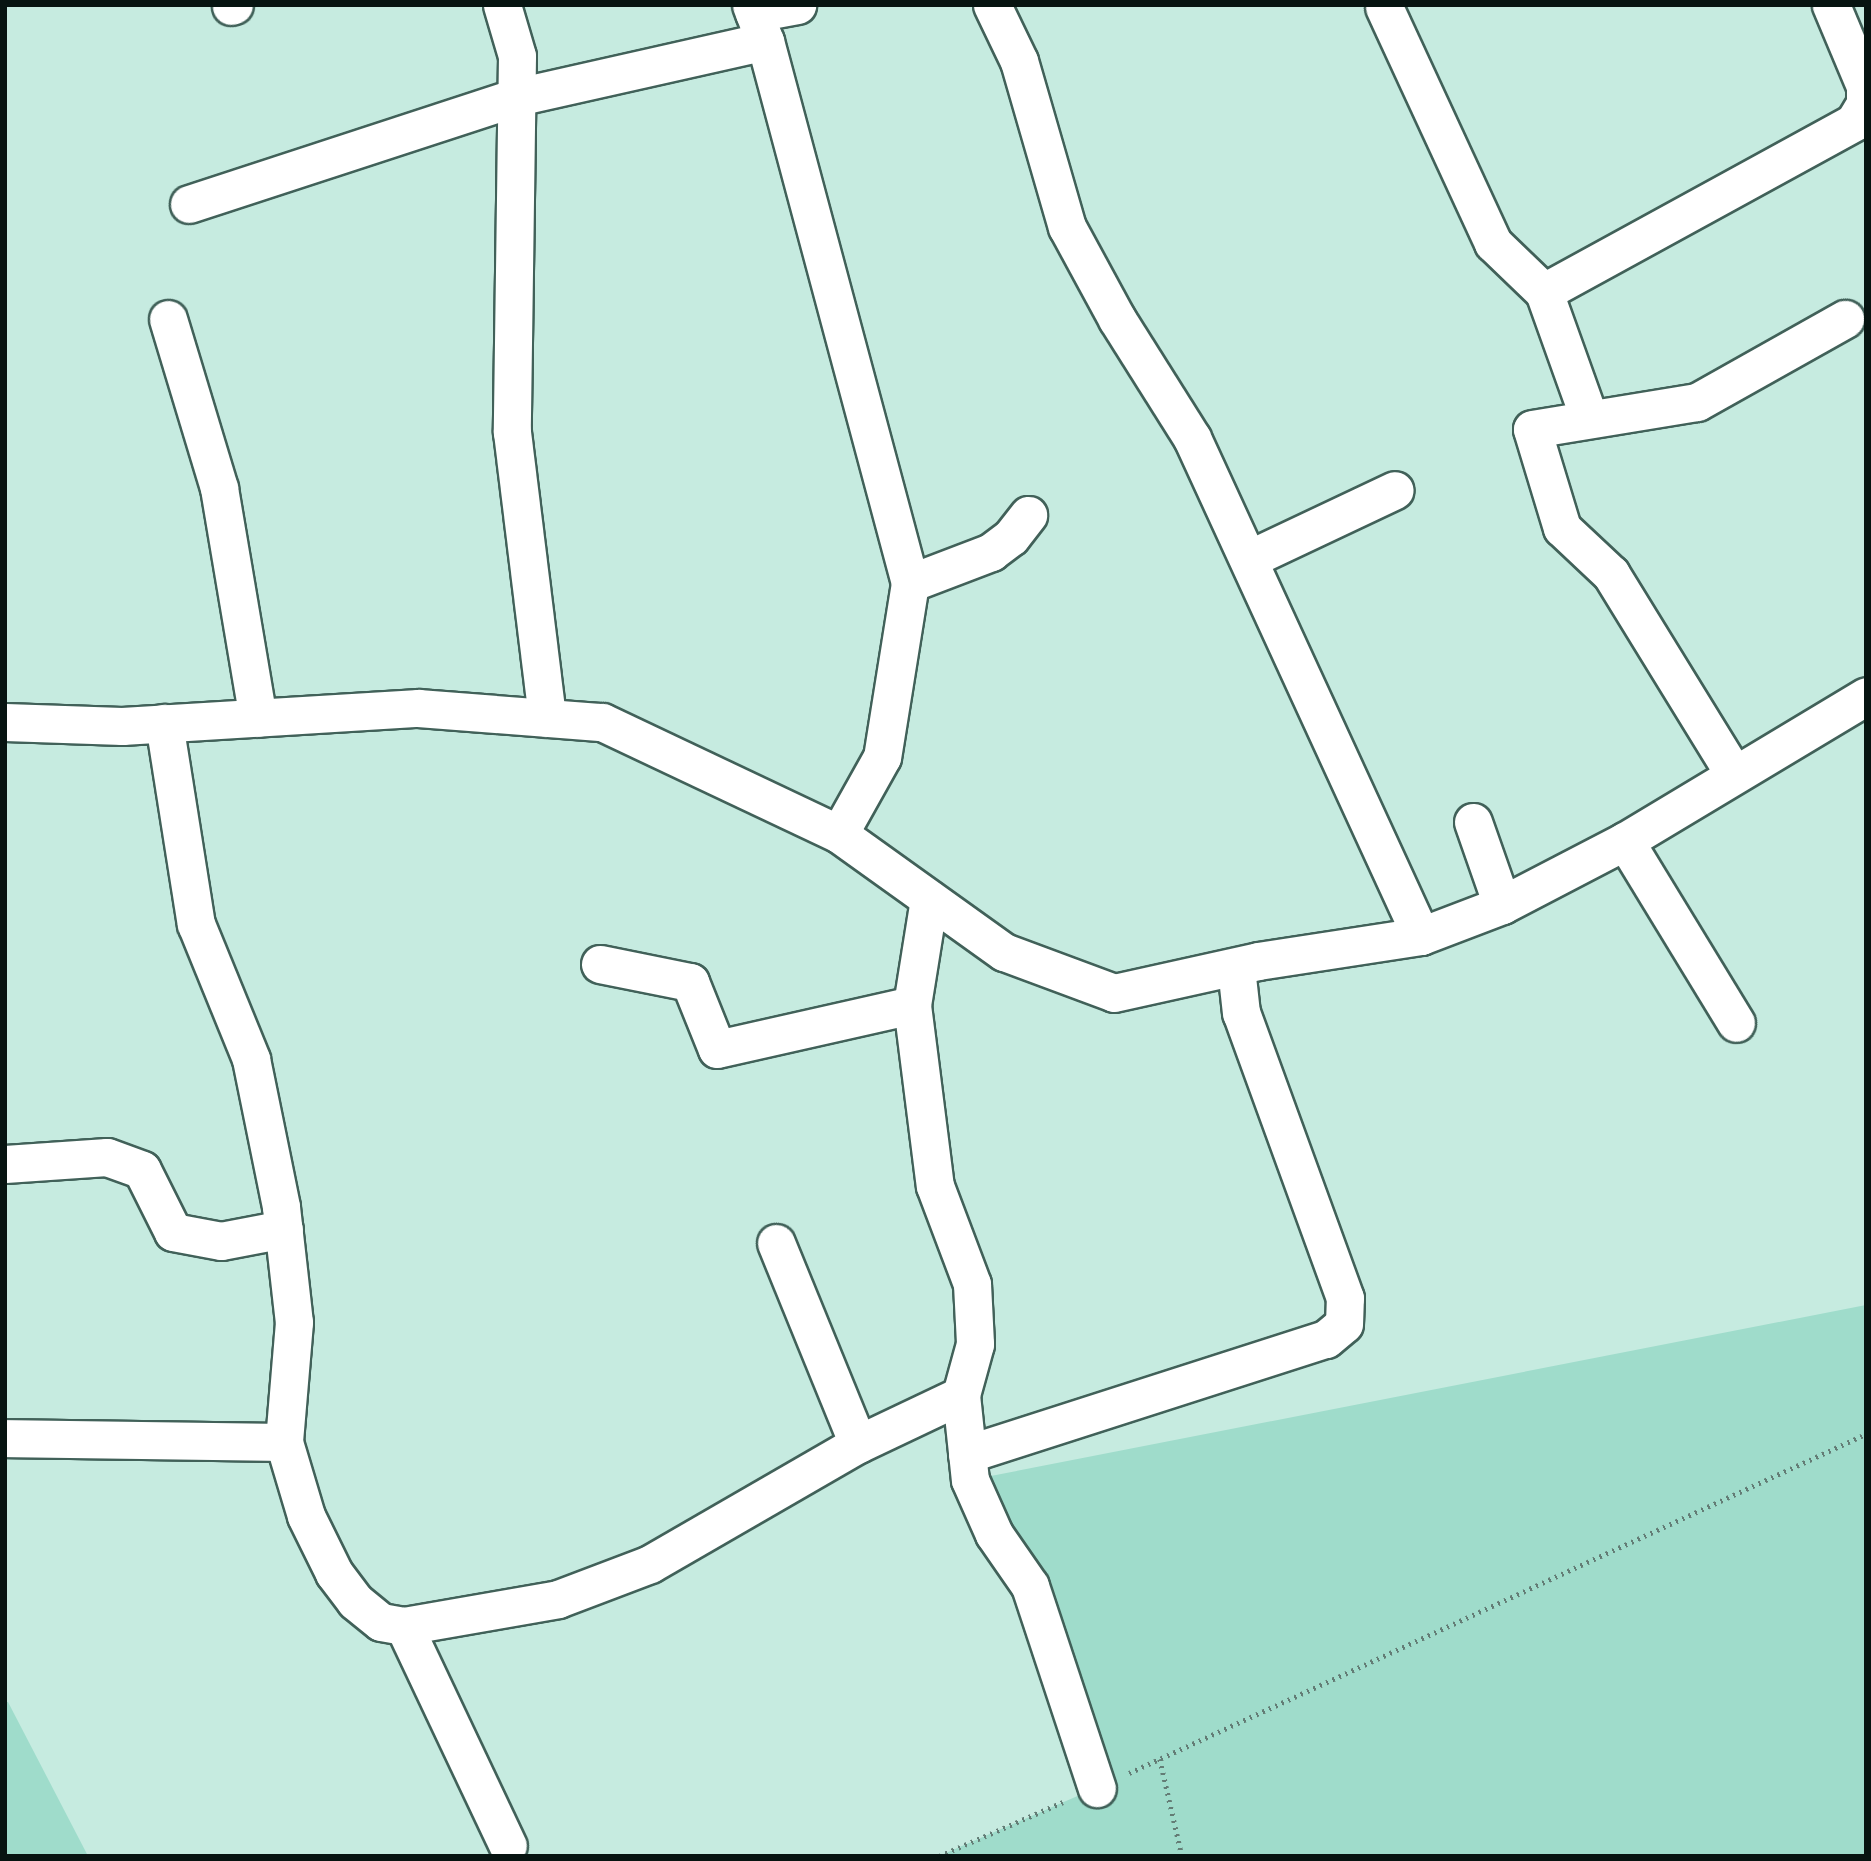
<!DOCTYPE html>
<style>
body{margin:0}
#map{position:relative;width:1871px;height:1861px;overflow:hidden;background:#c6ebe0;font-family:Commissioner,sans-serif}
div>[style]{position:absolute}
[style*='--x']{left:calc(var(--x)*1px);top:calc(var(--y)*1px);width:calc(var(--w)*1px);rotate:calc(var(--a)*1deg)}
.green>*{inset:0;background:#9fdccb}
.path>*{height:4.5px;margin-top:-2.25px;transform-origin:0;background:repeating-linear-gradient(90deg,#637c75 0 2px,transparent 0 7px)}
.roads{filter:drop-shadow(2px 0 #416159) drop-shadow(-2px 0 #416159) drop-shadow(0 2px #416159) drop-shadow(0 -2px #416159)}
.street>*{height:37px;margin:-18.5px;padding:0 18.5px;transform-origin:18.5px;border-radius:18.5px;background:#fff}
span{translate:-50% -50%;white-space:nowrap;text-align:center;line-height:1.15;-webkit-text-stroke:7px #fff;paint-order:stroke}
.frame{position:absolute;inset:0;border:7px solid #071411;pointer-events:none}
</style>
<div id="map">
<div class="green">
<i style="clip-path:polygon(1866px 1305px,1866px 1856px,939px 1856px,1096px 1788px,970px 1480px)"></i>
<i style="clip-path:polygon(5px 1702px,8px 1702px,88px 1856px,5px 1856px)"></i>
</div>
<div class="path">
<i style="--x:1160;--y:1759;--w:99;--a:77.2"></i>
<i style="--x:1129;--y:1773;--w:811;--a:-24.7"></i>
<i style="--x:939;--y:1856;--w:135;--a:-23.5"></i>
</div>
<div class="roads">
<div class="street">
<i style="--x:502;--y:5;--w:53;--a:73.6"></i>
<i style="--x:517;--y:56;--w:376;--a:90.8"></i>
<i style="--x:512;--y:432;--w:288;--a:83"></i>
<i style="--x:751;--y:5;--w:39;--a:69"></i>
<i style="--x:765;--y:41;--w:561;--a:75.02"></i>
<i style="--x:910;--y:583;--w:176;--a:99.1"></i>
<i style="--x:882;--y:757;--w:88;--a:119.2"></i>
<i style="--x:992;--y:5;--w:62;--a:64.3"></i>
<i style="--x:1019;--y:61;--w:173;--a:73.9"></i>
<i style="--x:1067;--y:227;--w:105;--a:61.5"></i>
<i style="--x:1117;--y:319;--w:141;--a:57.8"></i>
<i style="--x:1192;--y:438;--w:548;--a:65.31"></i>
<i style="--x:231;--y:6;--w:3;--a:-18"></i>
<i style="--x:1384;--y:7;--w:260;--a:65.2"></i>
<i style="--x:1493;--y:243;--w:71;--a:43.9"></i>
<i style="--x:1544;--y:292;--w:134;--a:70.3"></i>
<i style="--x:754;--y:13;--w:44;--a:-10.5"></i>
<i style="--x:189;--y:204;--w:345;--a:-18.1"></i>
<i style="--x:517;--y:97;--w:254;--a:-12.7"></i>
<i style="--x:1544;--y:292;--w:354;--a:-28.7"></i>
<i style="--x:1854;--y:122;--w:21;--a:-59"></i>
<i style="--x:1865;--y:104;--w:18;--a:-90"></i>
<i style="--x:1865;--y:86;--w:88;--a:-112.8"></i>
<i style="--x:168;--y:319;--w:177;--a:73.2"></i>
<i style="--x:219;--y:488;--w:233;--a:80.4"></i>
<i style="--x:1249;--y:559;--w:161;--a:-25.3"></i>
<i style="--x:910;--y:583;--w:87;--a:-20.9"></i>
<i style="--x:991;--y:552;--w:25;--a:-37"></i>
<i style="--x:1011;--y:537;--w:28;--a:-52"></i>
<i style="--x:5;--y:722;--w:117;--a:2"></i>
<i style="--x:122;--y:726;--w:297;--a:-3.5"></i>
<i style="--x:418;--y:708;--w:185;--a:4.4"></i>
<i style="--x:602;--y:722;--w:262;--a:25.3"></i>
<i style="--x:839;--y:834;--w:203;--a:35.6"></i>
<i style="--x:1004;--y:952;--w:117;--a:20.4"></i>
<i style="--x:1114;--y:993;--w:148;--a:-12.5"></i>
<i style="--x:1258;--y:961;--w:165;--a:-8.7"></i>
<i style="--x:1421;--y:936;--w:87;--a:-20.9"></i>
<i style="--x:1502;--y:905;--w:139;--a:-27.5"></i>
<i style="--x:1625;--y:841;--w:281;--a:-31"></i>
<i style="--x:164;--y:723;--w:204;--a:81"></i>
<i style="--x:196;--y:924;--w:146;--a:67.8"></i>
<i style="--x:251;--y:1059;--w:151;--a:78.5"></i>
<i style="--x:281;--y:1207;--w:116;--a:83.6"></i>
<i style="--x:294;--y:1322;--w:120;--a:94.8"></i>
<i style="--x:284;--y:1442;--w:77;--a:73.4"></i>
<i style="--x:306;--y:1516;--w:64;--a:63.8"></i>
<i style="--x:334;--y:1573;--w:35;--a:53"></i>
<i style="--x:355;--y:1601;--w:33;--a:39"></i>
<i style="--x:381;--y:1622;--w:23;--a:10"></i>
<i style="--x:404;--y:1626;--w:156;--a:-9.9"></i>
<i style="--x:558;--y:1599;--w:98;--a:-20.8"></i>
<i style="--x:650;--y:1564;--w:240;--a:-30"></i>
<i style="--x:858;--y:1444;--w:114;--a:-25.4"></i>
<i style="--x:1734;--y:774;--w:235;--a:-121.6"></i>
<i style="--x:1611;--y:574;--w:67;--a:-136.8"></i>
<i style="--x:1562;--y:528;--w:103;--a:-106.9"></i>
<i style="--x:1532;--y:429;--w:167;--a:-9.3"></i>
<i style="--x:1697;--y:402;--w:170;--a:-29.3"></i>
<i style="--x:1473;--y:822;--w:88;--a:70.7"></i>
<i style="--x:1625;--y:841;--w:213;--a:58.6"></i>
<i style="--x:929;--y:899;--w:107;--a:99.1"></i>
<i style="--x:912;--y:1005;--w:182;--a:82.8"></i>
<i style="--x:935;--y:1186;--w:105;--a:69.3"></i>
<i style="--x:972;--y:1284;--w:60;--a:87.1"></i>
<i style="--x:975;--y:1344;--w:53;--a:105.4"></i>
<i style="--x:961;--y:1395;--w:85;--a:84"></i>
<i style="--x:970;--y:1480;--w:59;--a:66"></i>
<i style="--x:994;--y:1534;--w:63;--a:55.3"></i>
<i style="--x:1030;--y:1586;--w:213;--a:71.7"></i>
<i style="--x:600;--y:964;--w:92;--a:11.3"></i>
<i style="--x:690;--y:982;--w:72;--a:68.1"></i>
<i style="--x:717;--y:1049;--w:200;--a:-12.7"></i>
<i style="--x:5;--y:1164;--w:102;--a:-3.9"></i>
<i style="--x:107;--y:1157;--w:37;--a:20"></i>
<i style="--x:142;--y:1170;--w:69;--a:63.4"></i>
<i style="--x:173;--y:1232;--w:49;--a:10.6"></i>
<i style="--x:221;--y:1241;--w:64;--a:-10.8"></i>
<i style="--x:776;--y:1243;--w:217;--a:67.8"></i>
<i style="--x:5;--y:1438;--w:279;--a:0.8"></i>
<i style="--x:967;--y:1454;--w:377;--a:-17.8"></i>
<i style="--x:1326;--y:1339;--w:23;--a:-40"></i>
<i style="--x:1344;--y:1324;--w:26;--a:-88"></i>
<i style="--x:1345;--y:1298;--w:303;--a:-110"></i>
<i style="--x:1241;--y:1013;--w:45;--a:-96.3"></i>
<i style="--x:404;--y:1626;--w:243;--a:64.7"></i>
</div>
</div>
<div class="frame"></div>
</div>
